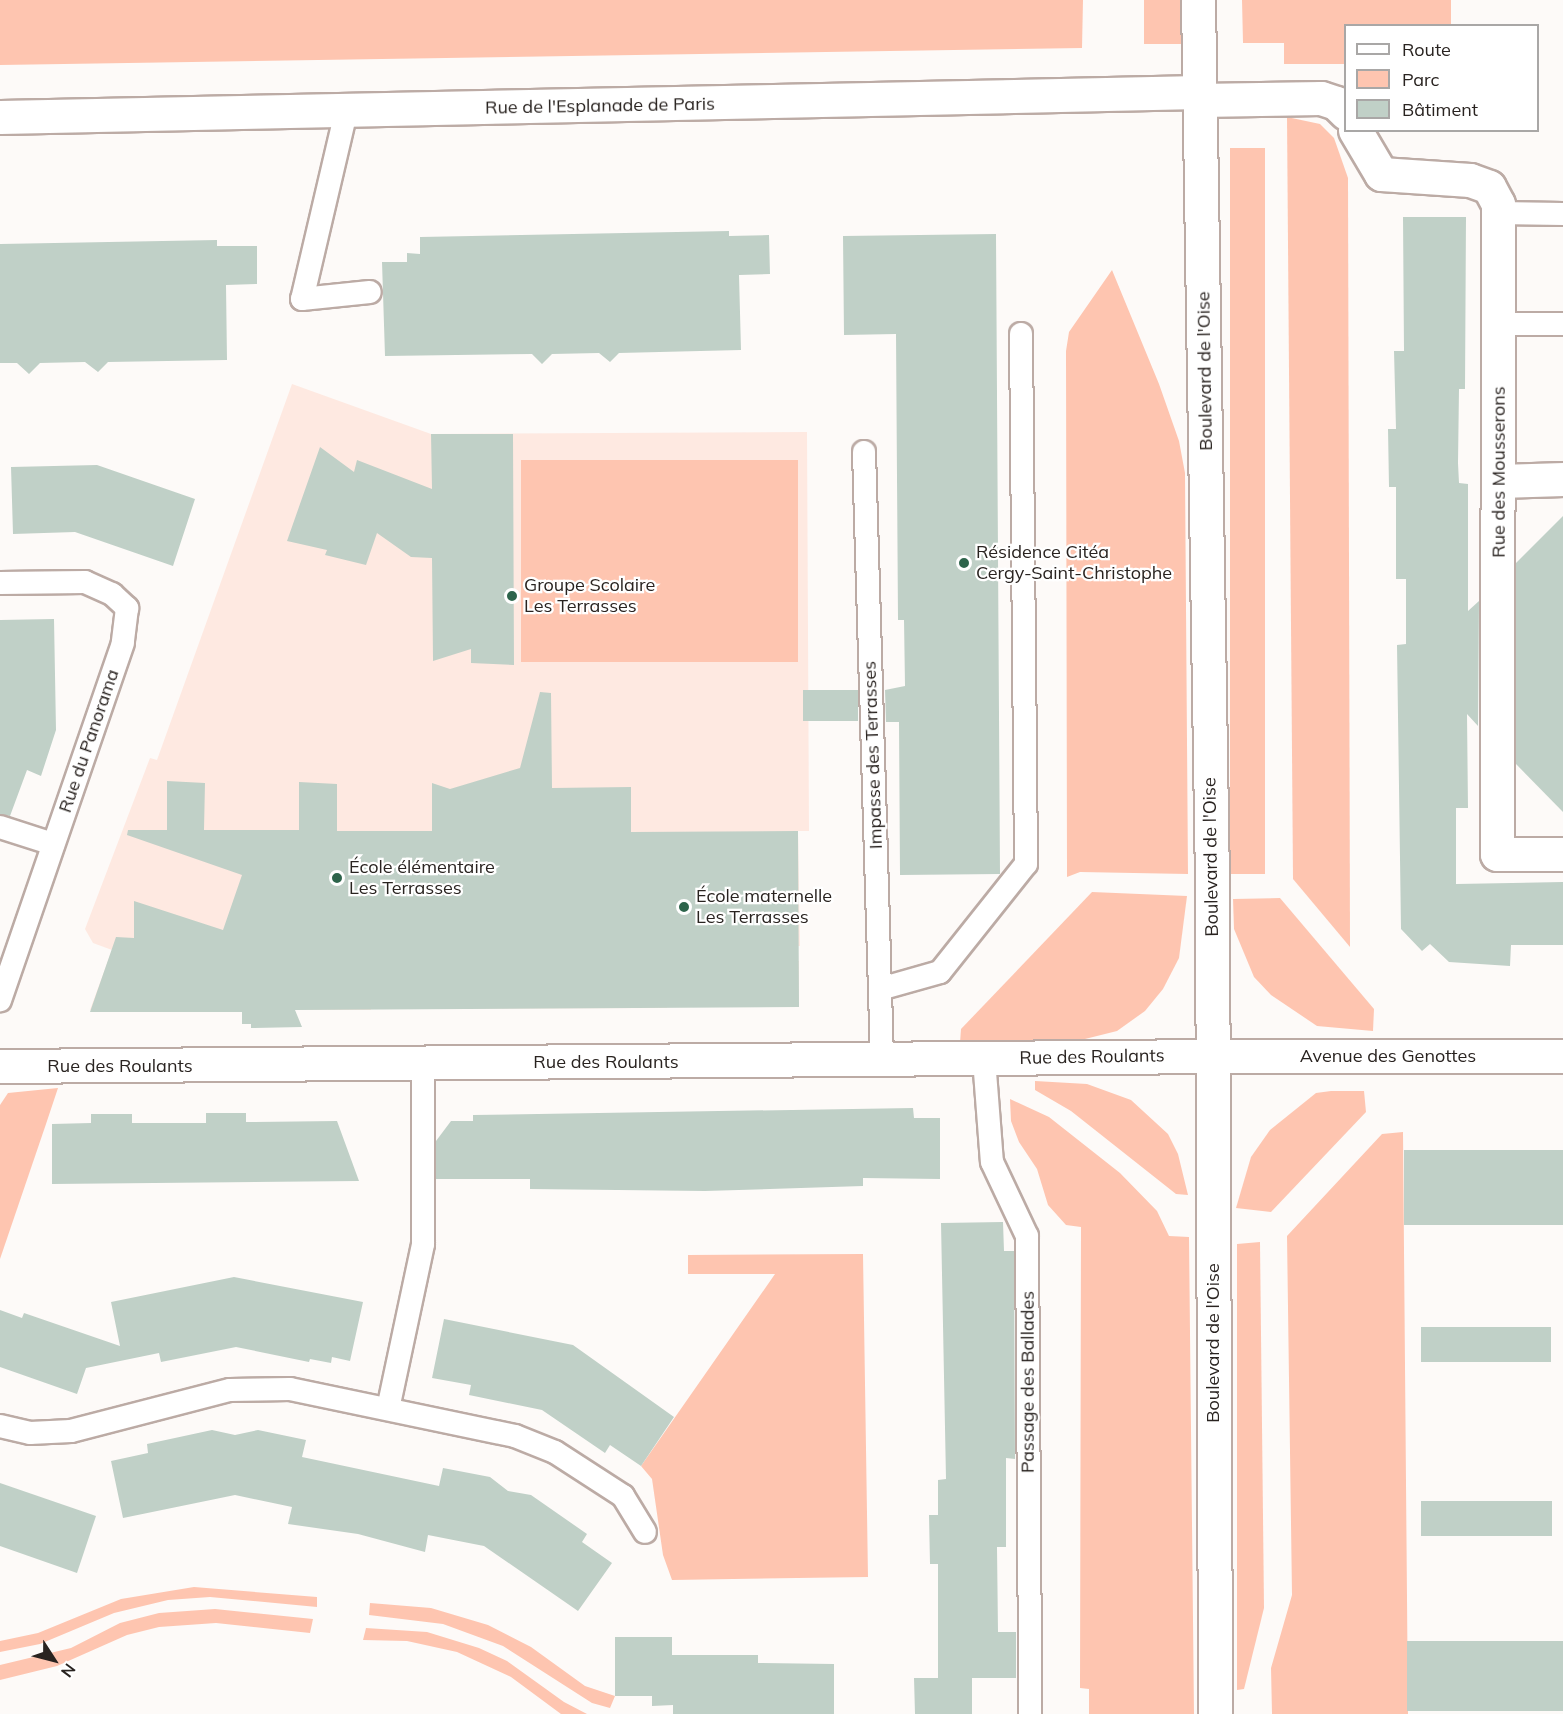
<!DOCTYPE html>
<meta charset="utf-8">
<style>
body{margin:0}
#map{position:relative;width:1563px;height:1714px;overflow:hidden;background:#fdfaf8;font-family:Mulish,sans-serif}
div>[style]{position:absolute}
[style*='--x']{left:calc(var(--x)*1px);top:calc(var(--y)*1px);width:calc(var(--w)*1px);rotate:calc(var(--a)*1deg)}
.built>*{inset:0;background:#fee9e1}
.green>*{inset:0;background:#fec5b0;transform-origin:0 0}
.building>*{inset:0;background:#c0d0c7;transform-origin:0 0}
.roads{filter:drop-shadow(2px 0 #bcaba5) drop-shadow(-2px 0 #bcaba5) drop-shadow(0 2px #bcaba5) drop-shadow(0 -2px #bcaba5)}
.lane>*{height:22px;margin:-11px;padding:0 11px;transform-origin:11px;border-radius:11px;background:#fff}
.street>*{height:33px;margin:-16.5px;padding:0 16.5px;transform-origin:16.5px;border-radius:16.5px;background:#fff}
.secondary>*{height:33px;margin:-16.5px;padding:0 16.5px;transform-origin:16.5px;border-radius:16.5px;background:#fff}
.dots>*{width:16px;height:16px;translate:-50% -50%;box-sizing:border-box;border:3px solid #fff;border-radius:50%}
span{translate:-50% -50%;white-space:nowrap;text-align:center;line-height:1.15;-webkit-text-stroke:4.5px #fff;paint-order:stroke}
.street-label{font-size:18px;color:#292320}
.poi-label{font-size:18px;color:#292320}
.left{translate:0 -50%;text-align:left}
.legend{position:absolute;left:1344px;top:24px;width:195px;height:108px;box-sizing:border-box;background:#fff;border:2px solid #a9a7a6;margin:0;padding:8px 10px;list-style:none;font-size:18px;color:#292320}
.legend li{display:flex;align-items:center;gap:12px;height:30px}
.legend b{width:30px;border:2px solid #a9a7a6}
.north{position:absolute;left:24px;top:1630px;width:60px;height:60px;-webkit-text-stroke:4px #fff;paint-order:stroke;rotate:126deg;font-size:16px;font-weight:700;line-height:24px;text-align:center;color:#292320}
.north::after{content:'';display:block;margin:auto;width:21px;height:27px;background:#292320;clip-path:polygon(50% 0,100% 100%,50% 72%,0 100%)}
</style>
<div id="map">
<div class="built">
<i style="clip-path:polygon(292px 384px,431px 434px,807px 432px,809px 831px,798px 831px,800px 946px,788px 946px,789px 961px,799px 961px,799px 1007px,698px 1007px,667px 995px,667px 1008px,402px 1009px,371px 998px,371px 1010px,90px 1010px,112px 950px,93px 943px,85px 929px,150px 758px,157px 760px)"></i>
</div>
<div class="green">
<i style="clip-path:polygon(0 0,1083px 0,1082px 48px,0 65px)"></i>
<i style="left:1144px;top:0;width:38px;height:44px"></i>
<i style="clip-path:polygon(1242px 0,1451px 0,1451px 25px,1346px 26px,1345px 64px,1284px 64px,1284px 43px,1243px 43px)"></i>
<i style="clip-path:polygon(1287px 117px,1320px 124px,1334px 138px,1348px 178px,1350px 947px,1293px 879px)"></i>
<i style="left:1265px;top:148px;width:726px;height:35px;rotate:90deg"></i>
<i style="clip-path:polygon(1112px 270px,1159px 384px,1179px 441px,1185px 473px,1188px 874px,1080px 872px,1067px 877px,1066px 351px,1069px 332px)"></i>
<i style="left:798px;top:460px;width:202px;height:277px;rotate:90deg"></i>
<i style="clip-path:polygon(1092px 892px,1187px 896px,1179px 958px,1163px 989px,1145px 1011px,1117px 1031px,1077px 1041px,960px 1043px,961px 1029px)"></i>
<i style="clip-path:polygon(1280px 898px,1374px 1009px,1373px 1031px,1317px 1026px,1271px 995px,1254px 977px,1234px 929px,1233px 899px)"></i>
<i style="clip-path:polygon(1035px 1081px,1087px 1084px,1131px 1100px,1168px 1134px,1178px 1154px,1188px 1195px,1176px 1194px,1071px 1111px,1035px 1090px)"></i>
<i style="clip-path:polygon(58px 1088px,46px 1124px,0 1259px,0 1105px,8px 1093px)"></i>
<i style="clip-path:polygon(1331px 1091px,1364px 1091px,1366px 1112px,1271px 1212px,1236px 1208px,1251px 1157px,1270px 1130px,1316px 1093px)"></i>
<i style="clip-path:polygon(1010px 1099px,1049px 1117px,1120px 1173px,1157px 1211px,1169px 1236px,1189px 1237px,1194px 1714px,1089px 1714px,1089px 1689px,1080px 1688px,1081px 1227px,1066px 1225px,1048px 1205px,1037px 1169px,1019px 1142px,1011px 1121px)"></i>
<i style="clip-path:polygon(1403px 1132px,1408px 1714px,1272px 1714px,1271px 1668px,1292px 1595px,1287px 1236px,1382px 1134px)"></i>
<i style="clip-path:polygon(1260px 1242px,1264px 1608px,1244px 1689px,1237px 1690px,1237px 1244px)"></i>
<i style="clip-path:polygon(863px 1254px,868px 1577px,672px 1580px,663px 1555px,652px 1479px,641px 1466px,775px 1274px,688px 1274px,688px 1255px)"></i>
<i style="clip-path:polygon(194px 1587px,317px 1597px,317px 1607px,210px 1597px,168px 1600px,114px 1613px,40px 1644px,0 1652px,0 1641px,38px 1633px,121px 1599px)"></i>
<i style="clip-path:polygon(370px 1603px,431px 1608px,488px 1625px,531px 1647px,585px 1686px,615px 1696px,610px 1708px,592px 1703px,503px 1646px,443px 1624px,369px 1615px)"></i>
<i style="clip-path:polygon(215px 1609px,313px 1619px,310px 1633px,216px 1623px,159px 1627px,127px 1635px,57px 1666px,0 1680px,0 1665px,71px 1648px,120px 1623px,159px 1613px)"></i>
<i style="clip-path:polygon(366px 1628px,427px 1632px,479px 1648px,507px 1661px,564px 1702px,587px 1714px,561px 1714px,511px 1677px,457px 1652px,407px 1641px,363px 1640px)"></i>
</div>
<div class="building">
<i style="clip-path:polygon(1403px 217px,1466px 217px,1465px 389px,1459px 389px,1458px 463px,1459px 483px,1468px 484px,1468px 611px,1479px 601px,1478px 726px,1467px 714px,1468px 808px,1456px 808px,1456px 884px,1563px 882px,1563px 945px,1511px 945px,1510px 966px,1449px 962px,1430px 944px,1422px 951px,1401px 929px,1397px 645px,1406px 644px,1406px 579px,1396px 579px,1396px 487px,1389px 487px,1388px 429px,1396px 429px,1394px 351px,1404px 351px)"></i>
<i style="clip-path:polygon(729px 231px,729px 236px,769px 235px,770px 274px,739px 275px,741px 350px,619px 353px,610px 362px,599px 353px,552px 354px,542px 364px,532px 354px,385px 356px,382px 262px,407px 262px,407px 253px,420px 254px,420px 237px)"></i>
<i style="clip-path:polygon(996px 234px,1000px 874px,900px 875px,899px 722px,886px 722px,885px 690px,905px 686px,904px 620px,898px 620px,896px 334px,844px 335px,843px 236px)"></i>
<i style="clip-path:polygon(217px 240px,217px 246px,257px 246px,257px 284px,226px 285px,227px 360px,108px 362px,98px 372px,85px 362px,40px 363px,29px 374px,17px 363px,0 363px,0 244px)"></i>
<i style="clip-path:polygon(431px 434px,513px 434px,514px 665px,471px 663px,471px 649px,433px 661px,432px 558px,411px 557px,377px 533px,366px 565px,325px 555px,327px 550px,287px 541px,320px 447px,354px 472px,357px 460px,432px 489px)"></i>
<i style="clip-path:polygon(97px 465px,195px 499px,173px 566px,75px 532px,13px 534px,11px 467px)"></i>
<i style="clip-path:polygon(1563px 516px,1563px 812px,1516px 764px,1516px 563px)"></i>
<i style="clip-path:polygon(54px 619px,56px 730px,41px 776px,27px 770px,10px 816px,0 814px,0 620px)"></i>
<i style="left:803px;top:690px;width:55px;height:31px"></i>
<i style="clip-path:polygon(540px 692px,551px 693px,552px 788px,631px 787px,631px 832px,798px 831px,799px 1007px,295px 1010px,302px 1027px,251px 1028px,251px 1024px,242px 1024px,242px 1012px,90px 1012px,116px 937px,134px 938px,134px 901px,223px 930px,242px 875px,127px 835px,128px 830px,167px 830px,167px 781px,205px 783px,204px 830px,299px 830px,299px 782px,337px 784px,337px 831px,432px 831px,432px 783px,450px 789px,520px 768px)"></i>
<i style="clip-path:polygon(913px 1108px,914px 1118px,940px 1118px,940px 1179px,863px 1178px,863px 1186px,705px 1191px,530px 1189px,530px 1179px,436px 1179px,436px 1141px,451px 1121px,473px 1121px,473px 1115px)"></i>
<i style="clip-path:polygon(206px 1113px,246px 1113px,246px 1122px,337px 1121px,359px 1181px,52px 1184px,52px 1124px,91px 1123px,91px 1114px,132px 1114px,132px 1123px,206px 1123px)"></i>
<i style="left:1563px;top:1150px;width:75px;height:159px;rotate:90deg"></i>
<i style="clip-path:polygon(1003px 1222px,1004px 1251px,1014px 1251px,1015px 1459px,1006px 1458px,1006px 1547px,997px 1547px,998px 1632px,1016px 1632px,1016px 1678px,972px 1678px,972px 1714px,915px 1714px,914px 1678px,938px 1678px,938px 1564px,930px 1564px,929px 1515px,938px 1515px,938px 1480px,946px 1479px,941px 1223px)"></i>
<i style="clip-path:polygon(234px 1277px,363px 1302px,350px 1361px,332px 1357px,331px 1363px,310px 1359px,309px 1362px,236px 1347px,161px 1362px,159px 1353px,86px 1368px,77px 1394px,0 1367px,0 1310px,22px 1318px,24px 1313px,120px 1346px,111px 1302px)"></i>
<i style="clip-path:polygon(444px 1319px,573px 1345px,674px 1417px,641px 1466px,610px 1445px,605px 1453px,542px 1410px,469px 1395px,471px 1385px,432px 1378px)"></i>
<i style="left:1551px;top:1327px;width:35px;height:130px;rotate:90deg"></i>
<i style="clip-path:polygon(212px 1430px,235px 1435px,258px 1430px,306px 1440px,302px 1457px,439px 1486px,443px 1468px,490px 1477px,508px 1491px,531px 1495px,587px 1534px,582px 1542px,612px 1563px,578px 1611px,484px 1546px,428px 1535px,425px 1552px,358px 1534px,288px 1524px,292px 1507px,235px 1495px,123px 1518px,111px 1461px,148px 1453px,147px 1444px)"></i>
<i style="clip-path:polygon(0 1483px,96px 1516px,77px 1573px,0 1546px)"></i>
<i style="left:1552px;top:1501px;width:35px;height:131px;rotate:90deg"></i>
<i style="clip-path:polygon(615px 1637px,672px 1637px,672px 1655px,758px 1655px,758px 1663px,834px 1664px,834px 1714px,673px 1714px,673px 1705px,652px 1706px,652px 1696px,615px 1696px)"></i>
<i style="left:1563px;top:1641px;width:70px;height:156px;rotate:90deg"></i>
</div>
<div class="roads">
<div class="lane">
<i style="--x:346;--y:112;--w:192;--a:103.2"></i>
<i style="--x:302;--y:299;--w:68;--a:-5.9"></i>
<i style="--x:1498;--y:213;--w:65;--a:0.9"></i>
<i style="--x:1499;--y:324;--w:64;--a:0"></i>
<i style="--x:864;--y:452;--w:607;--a:88.3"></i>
<i style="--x:0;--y:583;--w:85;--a:-0.7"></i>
<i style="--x:85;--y:582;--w:30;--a:24"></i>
<i style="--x:112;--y:594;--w:21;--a:43"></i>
<i style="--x:127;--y:608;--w:35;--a:97"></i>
<i style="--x:123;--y:643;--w:378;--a:109"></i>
<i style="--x:0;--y:827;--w:56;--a:17.8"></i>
<i style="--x:880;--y:989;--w:62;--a:-15.8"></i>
<i style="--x:940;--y:972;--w:138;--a:-51.5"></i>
<i style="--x:1026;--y:864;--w:530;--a:-90.54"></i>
<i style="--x:984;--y:1059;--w:103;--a:85.6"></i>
<i style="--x:992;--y:1162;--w:82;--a:64.7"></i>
<i style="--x:1027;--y:1236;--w:478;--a:89.6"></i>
<i style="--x:388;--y:1409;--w:169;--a:-78"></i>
<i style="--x:423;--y:1244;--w:182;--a:-90"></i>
<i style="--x:0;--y:1426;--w:31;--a:13"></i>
<i style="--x:30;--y:1433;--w:41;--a:-2.8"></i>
<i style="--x:71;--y:1431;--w:164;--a:-14.5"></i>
<i style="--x:230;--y:1390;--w:60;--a:-1"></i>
<i style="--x:290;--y:1389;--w:230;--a:11.8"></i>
<i style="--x:515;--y:1436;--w:43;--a:21.8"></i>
<i style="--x:555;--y:1452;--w:81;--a:32.9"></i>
<i style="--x:623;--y:1496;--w:42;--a:58.6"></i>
</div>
<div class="street">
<i style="--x:1199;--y:100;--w:122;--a:-0.9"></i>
<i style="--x:1321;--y:98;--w:16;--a:18"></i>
<i style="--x:1336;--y:103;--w:14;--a:45"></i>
<i style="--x:0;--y:117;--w:1199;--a:-1.19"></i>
<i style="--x:1355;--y:130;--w:51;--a:59.4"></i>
<i style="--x:1381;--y:174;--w:89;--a:3.9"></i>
<i style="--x:1470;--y:180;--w:20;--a:20"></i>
<i style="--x:1489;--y:187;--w:19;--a:62"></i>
<i style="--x:1498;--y:204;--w:650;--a:90.09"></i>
<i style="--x:1497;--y:854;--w:66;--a:0"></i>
<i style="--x:1500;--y:481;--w:63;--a:-1.8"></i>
<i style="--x:0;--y:1066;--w:1213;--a:-0.47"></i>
</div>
<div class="secondary">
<i style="--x:1198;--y:0;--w:886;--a:89.09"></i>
<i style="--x:1212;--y:886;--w:828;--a:89.79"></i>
<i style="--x:1213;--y:1056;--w:350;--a:0"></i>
</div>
</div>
<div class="dots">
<i style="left:964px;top:563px;background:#2d644b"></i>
<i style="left:512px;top:596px;background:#2d644b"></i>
<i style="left:337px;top:878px;background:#2d644b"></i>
<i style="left:684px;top:907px;background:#2d644b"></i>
</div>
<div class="street-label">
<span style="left:600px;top:106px;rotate:-1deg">Rue de l'Esplanade de Paris</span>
<span style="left:1205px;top:371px;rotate:-91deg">Boulevard de l'Oise</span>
<span style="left:1499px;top:472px;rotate:-90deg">Rue des Mousserons</span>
<span style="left:89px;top:741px;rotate:-71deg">Rue du Panorama</span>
<span style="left:873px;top:755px;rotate:-92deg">Impasse des Terrasses</span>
<span style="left:1211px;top:857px;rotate:-91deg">Boulevard de l'Oise</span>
<span style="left:1388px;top:1056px">Avenue des Genottes</span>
<span style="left:1092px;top:1057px;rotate:-1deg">Rue des Roulants</span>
<span style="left:606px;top:1062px">Rue des Roulants</span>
<span style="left:120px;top:1066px">Rue des Roulants</span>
<span style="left:1213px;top:1343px;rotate:-90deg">Boulevard de l'Oise</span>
<span style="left:1028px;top:1382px;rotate:-90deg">Passage des Ballades</span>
</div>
<div class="poi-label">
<span class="left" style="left:976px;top:563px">Résidence Citéa<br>Cergy-Saint-Christophe</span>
<span class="left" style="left:524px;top:596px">Groupe Scolaire<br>Les Terrasses</span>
<span class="left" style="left:349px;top:878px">École élémentaire<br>Les Terrasses</span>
<span class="left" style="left:696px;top:907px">École maternelle<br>Les Terrasses</span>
</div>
<ul class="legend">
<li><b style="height:8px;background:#fff"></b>Route</li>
<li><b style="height:16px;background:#fec5b0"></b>Parc</li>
<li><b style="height:16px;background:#c0d0c7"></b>Bâtiment</li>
</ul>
<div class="north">N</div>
</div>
